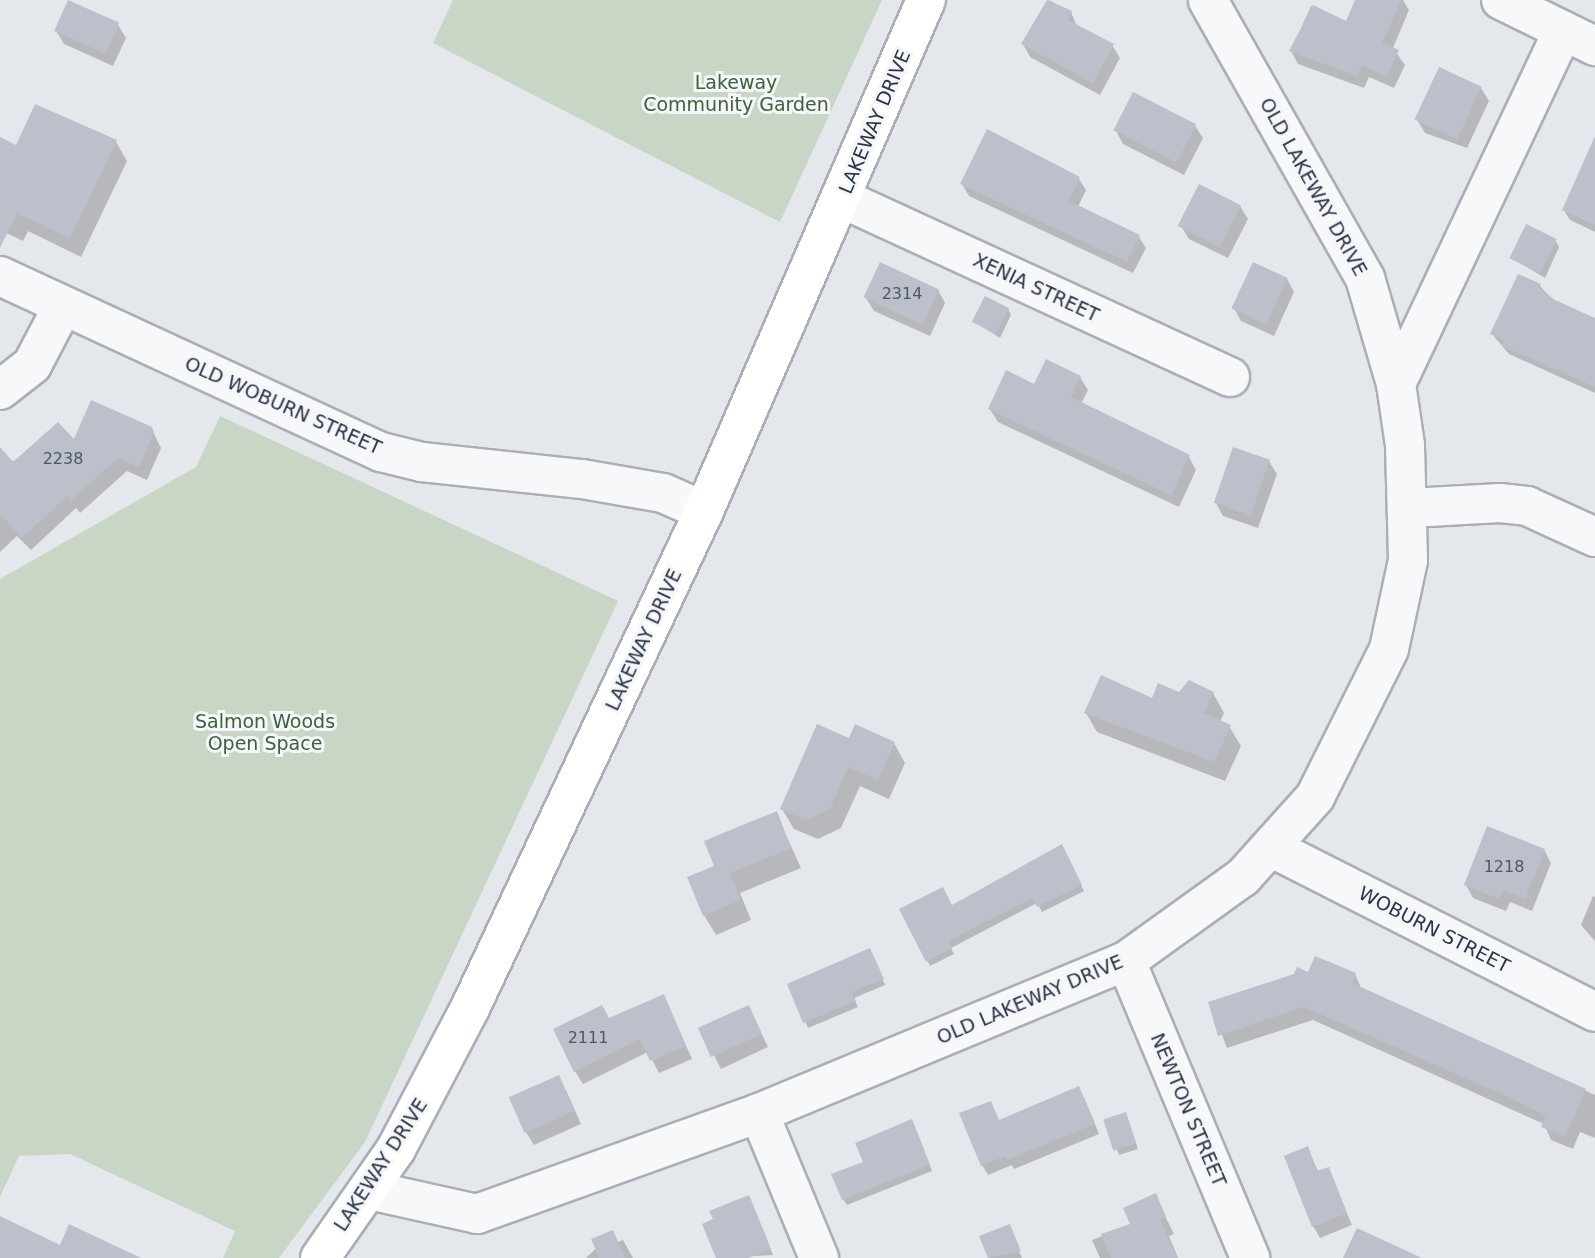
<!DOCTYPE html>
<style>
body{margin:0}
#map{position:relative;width:1595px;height:1258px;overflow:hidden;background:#e4e7ec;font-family:"DejaVu Sans",sans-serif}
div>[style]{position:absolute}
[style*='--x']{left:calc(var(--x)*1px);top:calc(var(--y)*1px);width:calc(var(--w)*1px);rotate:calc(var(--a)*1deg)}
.green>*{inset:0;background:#c9d6c5}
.shadow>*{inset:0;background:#0003}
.building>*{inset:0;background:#bbc0ca;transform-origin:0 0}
.roads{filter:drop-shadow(2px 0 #a9aeb7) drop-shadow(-2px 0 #a9aeb7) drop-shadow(0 2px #a9aeb7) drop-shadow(0 -2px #a9aeb7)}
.minor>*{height:38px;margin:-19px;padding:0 19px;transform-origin:19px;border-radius:19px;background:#f7f8fa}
.major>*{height:38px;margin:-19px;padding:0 19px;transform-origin:19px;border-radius:19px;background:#fff}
span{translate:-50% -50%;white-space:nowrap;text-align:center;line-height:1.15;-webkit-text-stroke:6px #f4f6f9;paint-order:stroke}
.number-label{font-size:16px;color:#4f5766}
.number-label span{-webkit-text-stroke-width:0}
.park-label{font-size:19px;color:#3f6138}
.street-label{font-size:19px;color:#2b3445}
</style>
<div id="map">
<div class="green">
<i style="clip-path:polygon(453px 0,882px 0,780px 222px,433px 43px)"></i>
<i style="clip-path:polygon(220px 416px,618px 601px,365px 1142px,279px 1258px,223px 1258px,235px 1231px,70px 1154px,19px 1156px,0 1197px,0 579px,196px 467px)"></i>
</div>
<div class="shadow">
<i style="clip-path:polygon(1049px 0,1071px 12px,1077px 27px,1112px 45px,1120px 58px,1100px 95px,1030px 57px,1023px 44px)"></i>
<i style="clip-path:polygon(1357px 0,1403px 0,1409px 10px,1393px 48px,1405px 65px,1394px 88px,1369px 77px,1364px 88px,1298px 64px,1291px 51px,1311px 6px,1347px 23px)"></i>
<i style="clip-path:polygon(118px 25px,126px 38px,113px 66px,64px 44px,56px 31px)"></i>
<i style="clip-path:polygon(1481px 88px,1489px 101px,1467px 148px,1425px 133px,1417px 120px)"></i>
<i style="clip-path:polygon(1195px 126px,1203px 138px,1184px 175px,1123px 144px,1116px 131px)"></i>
<i style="clip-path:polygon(0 139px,17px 147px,116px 142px,127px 161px,81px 257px,28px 231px,23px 241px,0 230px)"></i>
<i style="clip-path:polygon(1595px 156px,1595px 232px,1570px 220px,1564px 210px)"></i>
<i style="clip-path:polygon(1079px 179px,1086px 190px,1078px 207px,1139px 237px,1146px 248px,1133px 273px,969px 196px,962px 184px)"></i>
<i style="clip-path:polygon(1240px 206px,1248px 219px,1228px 258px,1189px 239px,1181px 226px)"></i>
<i style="clip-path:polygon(1556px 241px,1559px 247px,1545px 278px,1512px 258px)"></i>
<i style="clip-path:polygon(1287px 279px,1294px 292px,1274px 336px,1241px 321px,1234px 308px)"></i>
<i style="clip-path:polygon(1539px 285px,1554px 301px,1595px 320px,1595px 393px,1509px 354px,1492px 334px)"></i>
<i style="clip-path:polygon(938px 290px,945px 303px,930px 336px,874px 311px,866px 298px)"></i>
<i style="clip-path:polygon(1008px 309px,1011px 315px,1000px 338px,975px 322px)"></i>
<i style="clip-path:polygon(1080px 377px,1088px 390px,1081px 404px,1189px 457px,1196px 470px,1179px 507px,998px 422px,990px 409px,1035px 386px)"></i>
<i style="clip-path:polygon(151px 428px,161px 448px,147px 480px,127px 471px,80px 513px,76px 508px,31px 550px,17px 536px,0 552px,0 465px,74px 442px)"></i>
<i style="clip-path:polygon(1269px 461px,1277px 474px,1258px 528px,1223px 516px,1216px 503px)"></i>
<i style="clip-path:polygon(1213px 693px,1224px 713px,1220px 722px,1229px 726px,1241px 746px,1225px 781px,1097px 732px,1086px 713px,1179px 694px)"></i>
<i style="clip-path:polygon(850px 741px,894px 743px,905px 763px,889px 799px,860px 786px,841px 828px,818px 839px,794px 829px,782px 809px)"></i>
<i style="clip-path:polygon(776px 813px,801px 868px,740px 893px,751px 920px,716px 935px,704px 915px,716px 867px)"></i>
<i style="clip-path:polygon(1544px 850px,1551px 863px,1532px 911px,1510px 902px,1506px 911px,1473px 898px,1466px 885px)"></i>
<i style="clip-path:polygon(1065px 852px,1084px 891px,1042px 912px,1037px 903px,951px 948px,954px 954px,930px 966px,901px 910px,952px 907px)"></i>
<i style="clip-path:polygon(1593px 896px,1595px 897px,1595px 941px,1581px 925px)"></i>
<i style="clip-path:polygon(873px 956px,885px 985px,854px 998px,858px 1007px,808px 1028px,789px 985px)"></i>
<i style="clip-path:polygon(1309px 974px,1355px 974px,1362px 990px,1595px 1095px,1595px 1138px,1580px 1132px,1573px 1149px,1551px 1140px,1544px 1124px,1313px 1020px,1227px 1048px,1210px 1003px)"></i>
<i style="clip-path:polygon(664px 996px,692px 1059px,659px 1073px,648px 1052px,583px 1084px,575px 1071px,609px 1020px)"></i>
<i style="clip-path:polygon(755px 1020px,768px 1047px,721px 1069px,701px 1030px)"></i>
<i style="clip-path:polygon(566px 1090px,581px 1124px,534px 1145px,526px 1132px)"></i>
<i style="clip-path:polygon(1084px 1097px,1099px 1134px,1014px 1169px,1012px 1165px,988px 1175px,982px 1165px,1000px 1122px)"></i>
<i style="clip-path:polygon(1106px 1120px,1128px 1120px,1138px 1149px,1119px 1155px)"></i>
<i style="clip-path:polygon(915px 1127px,932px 1171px,847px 1205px,843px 1199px,865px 1163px)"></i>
<i style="clip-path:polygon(1307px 1148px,1319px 1173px,1328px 1169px,1352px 1225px,1320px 1238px,1313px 1226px)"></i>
<i style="clip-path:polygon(1155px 1196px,1174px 1234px,1169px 1236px,1178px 1258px,1100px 1258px,1092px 1240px,1132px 1225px)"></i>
<i style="clip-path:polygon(752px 1203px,773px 1255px,718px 1258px)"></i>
<i style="clip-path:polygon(1009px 1226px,1022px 1258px,990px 1258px,981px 1237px)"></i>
<i style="clip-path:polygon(613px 1232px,618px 1242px,623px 1240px,633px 1258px,586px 1258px)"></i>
</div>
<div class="building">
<i style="left:68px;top:0;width:56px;height:34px;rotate:24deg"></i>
<i style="clip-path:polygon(1047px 0,1072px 11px,1068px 20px,1114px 44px,1093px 83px,1021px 44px)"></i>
<i style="clip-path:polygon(1355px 0,1401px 0,1382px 43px,1399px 50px,1387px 77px,1362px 65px,1357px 76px,1289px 51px,1313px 5px,1346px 21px)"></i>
<i style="left:1439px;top:67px;width:47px;height:58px;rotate:25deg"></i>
<i style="left:1133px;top:92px;width:71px;height:43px;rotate:27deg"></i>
<i style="clip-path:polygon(35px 104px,117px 140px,70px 238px,17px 213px,0 248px,0 137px,16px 145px)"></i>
<i style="clip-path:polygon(987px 129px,1080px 177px,1069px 201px,1140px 235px,1127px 262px,960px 184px)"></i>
<i style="clip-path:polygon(1595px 136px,1595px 225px,1562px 210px)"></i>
<i style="left:1199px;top:184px;width:47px;height:47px;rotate:27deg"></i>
<i style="left:1526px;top:224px;width:34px;height:38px;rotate:26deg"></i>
<i style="left:880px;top:262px;width:65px;height:39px;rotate:25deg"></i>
<i style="left:1253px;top:262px;width:38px;height:51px;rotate:25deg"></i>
<i style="clip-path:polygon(1518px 274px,1541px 284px,1539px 288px,1555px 300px,1595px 318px,1595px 387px,1502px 346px,1505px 341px,1490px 334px)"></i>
<i style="left:985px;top:296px;width:27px;height:29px;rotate:27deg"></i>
<i style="clip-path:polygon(1046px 359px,1081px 376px,1071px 397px,1190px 455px,1171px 495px,988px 409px,1006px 370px,1034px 384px)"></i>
<i style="clip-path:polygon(91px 400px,152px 427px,154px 432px,139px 467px,118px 458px,71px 500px,67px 496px,22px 538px,0 514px,0 447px,13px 462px,58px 422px,74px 439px)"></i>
<i style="left:1233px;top:447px;width:39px;height:59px;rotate:19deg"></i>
<i style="clip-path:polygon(1101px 675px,1152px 698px,1158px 683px,1179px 692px,1189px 680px,1214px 692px,1204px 713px,1231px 725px,1214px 762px,1084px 713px)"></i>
<i style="clip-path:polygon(817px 724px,849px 738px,855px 724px,895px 742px,878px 780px,848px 767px,830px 809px,806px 820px,780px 809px)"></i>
<i style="clip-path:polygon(777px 811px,791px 848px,730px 873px,741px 900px,703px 916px,687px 877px,714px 866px,704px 841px)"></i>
<i style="clip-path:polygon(1487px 826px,1545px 849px,1525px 899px,1503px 890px,1499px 899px,1464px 885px)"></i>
<i style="clip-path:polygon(1062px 844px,1082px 885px,1037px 907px,1032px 898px,949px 941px,952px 948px,926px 962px,899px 909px,943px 887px,952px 905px)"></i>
<i style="clip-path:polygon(870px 948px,884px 979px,852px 992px,856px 1001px,803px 1023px,787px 984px)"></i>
<i style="clip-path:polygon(1315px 956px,1356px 973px,1352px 983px,1586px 1089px,1565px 1137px,1541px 1127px,1546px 1116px,1506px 1096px,1304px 1007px,1218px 1036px,1208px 1002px,1294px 974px,1297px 967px,1308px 972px)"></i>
<i style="clip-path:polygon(664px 994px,686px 1046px,650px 1061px,640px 1039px,574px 1072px,553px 1029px,602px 1005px,609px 1018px)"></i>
<i style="left:749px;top:1005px;width:32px;height:56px;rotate:66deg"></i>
<i style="left:559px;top:1075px;width:39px;height:55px;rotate:66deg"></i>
<i style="clip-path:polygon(1079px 1086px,1095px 1124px,1007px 1160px,1005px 1156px,981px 1166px,959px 1113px,991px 1101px,999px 1120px)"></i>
<i style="left:1126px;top:1112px;width:33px;height:24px;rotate:72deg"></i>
<i style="clip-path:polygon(912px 1119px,930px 1165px,842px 1200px,831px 1174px,863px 1162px,855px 1143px)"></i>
<i style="clip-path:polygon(1308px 1146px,1317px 1171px,1329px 1167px,1347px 1213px,1312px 1227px,1284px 1156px)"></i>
<i style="clip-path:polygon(1156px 1193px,1166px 1217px,1160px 1219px,1177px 1258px,1111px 1258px,1101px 1234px,1130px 1224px,1123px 1208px)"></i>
<i style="clip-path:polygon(749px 1195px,771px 1249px,748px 1258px,716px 1258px,702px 1224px,713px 1219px,709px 1211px)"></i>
<i style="clip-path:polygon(0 1216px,60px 1245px,69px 1224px,141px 1258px,0 1258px)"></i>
<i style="clip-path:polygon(1010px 1224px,1021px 1251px,988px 1258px,979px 1236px)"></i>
<i style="clip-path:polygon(1357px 1228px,1422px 1258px,1343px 1258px)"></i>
<i style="clip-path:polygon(613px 1230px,625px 1258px,599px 1258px,591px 1239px)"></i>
</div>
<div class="roads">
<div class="minor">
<i style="--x:1501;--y:0;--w:105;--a:26.1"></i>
<i style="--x:843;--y:199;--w:426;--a:24.7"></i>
<i style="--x:0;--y:276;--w:420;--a:24.8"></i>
<i style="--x:381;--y:452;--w:42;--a:13.7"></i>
<i style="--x:422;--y:462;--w:161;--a:6.1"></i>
<i style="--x:582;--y:479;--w:82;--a:9.8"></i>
<i style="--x:663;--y:493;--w:45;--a:23.7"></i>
<i style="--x:1396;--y:384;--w:391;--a:-64.7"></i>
<i style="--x:0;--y:390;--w:41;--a:-38"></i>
<i style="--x:32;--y:365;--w:67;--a:-62.3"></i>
<i style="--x:1410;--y:508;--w:90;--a:-3.2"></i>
<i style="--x:1500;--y:503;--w:27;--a:6"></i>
<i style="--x:1527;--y:506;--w:75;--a:24.5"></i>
<i style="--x:1272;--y:848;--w:362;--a:26.9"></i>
<i style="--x:1126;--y:961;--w:322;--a:67.3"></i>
<i style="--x:759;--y:1113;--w:157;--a:67.5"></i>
<i style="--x:369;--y:1190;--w:111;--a:12.5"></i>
<i style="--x:477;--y:1214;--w:300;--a:-19.7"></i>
<i style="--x:759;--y:1113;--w:397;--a:-22.5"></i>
<i style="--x:1126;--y:961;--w:144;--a:-35.7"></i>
<i style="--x:1243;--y:877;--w:108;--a:-48"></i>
<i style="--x:1315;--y:797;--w:165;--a:-63.4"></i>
<i style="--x:1389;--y:649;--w:91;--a:-77.9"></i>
<i style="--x:1408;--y:560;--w:115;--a:-91.5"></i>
<i style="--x:1405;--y:445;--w:62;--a:-98.4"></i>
<i style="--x:1396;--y:384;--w:110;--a:-106.3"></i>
<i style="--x:1365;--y:278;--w:319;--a:-119.5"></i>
</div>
<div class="major">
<i style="--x:320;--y:1258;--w:133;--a:-55.1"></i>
<i style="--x:396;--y:1149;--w:161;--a:-62.3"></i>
<i style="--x:471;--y:1006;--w:547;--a:-64.79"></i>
<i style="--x:704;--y:511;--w:557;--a:-66.52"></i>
</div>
</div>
<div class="number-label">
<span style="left:902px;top:294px">2314</span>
<span style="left:63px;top:459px">2238</span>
<span style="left:1504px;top:867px">1218</span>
<span style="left:588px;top:1038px">2111</span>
</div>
<div class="park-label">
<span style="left:736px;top:94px">Lakeway<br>Community Garden</span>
<span style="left:265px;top:733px">Salmon Woods<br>Open Space</span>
</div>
<div class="street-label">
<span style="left:875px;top:122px;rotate:-67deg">LAKEWAY DRIVE</span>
<span style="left:1313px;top:187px;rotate:61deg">OLD LAKEWAY DRIVE</span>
<span style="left:1036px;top:288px;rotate:25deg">XENIA STREET</span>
<span style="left:283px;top:406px;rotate:24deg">OLD WOBURN STREET</span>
<span style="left:644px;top:640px;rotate:-65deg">LAKEWAY DRIVE</span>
<span style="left:1434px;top:930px;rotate:27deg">WOBURN STREET</span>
<span style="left:1030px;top:1000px;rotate:-23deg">OLD LAKEWAY DRIVE</span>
<span style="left:1188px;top:1110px;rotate:67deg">NEWTON STREET</span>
<span style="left:381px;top:1165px;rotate:-57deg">LAKEWAY DRIVE</span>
</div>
</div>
